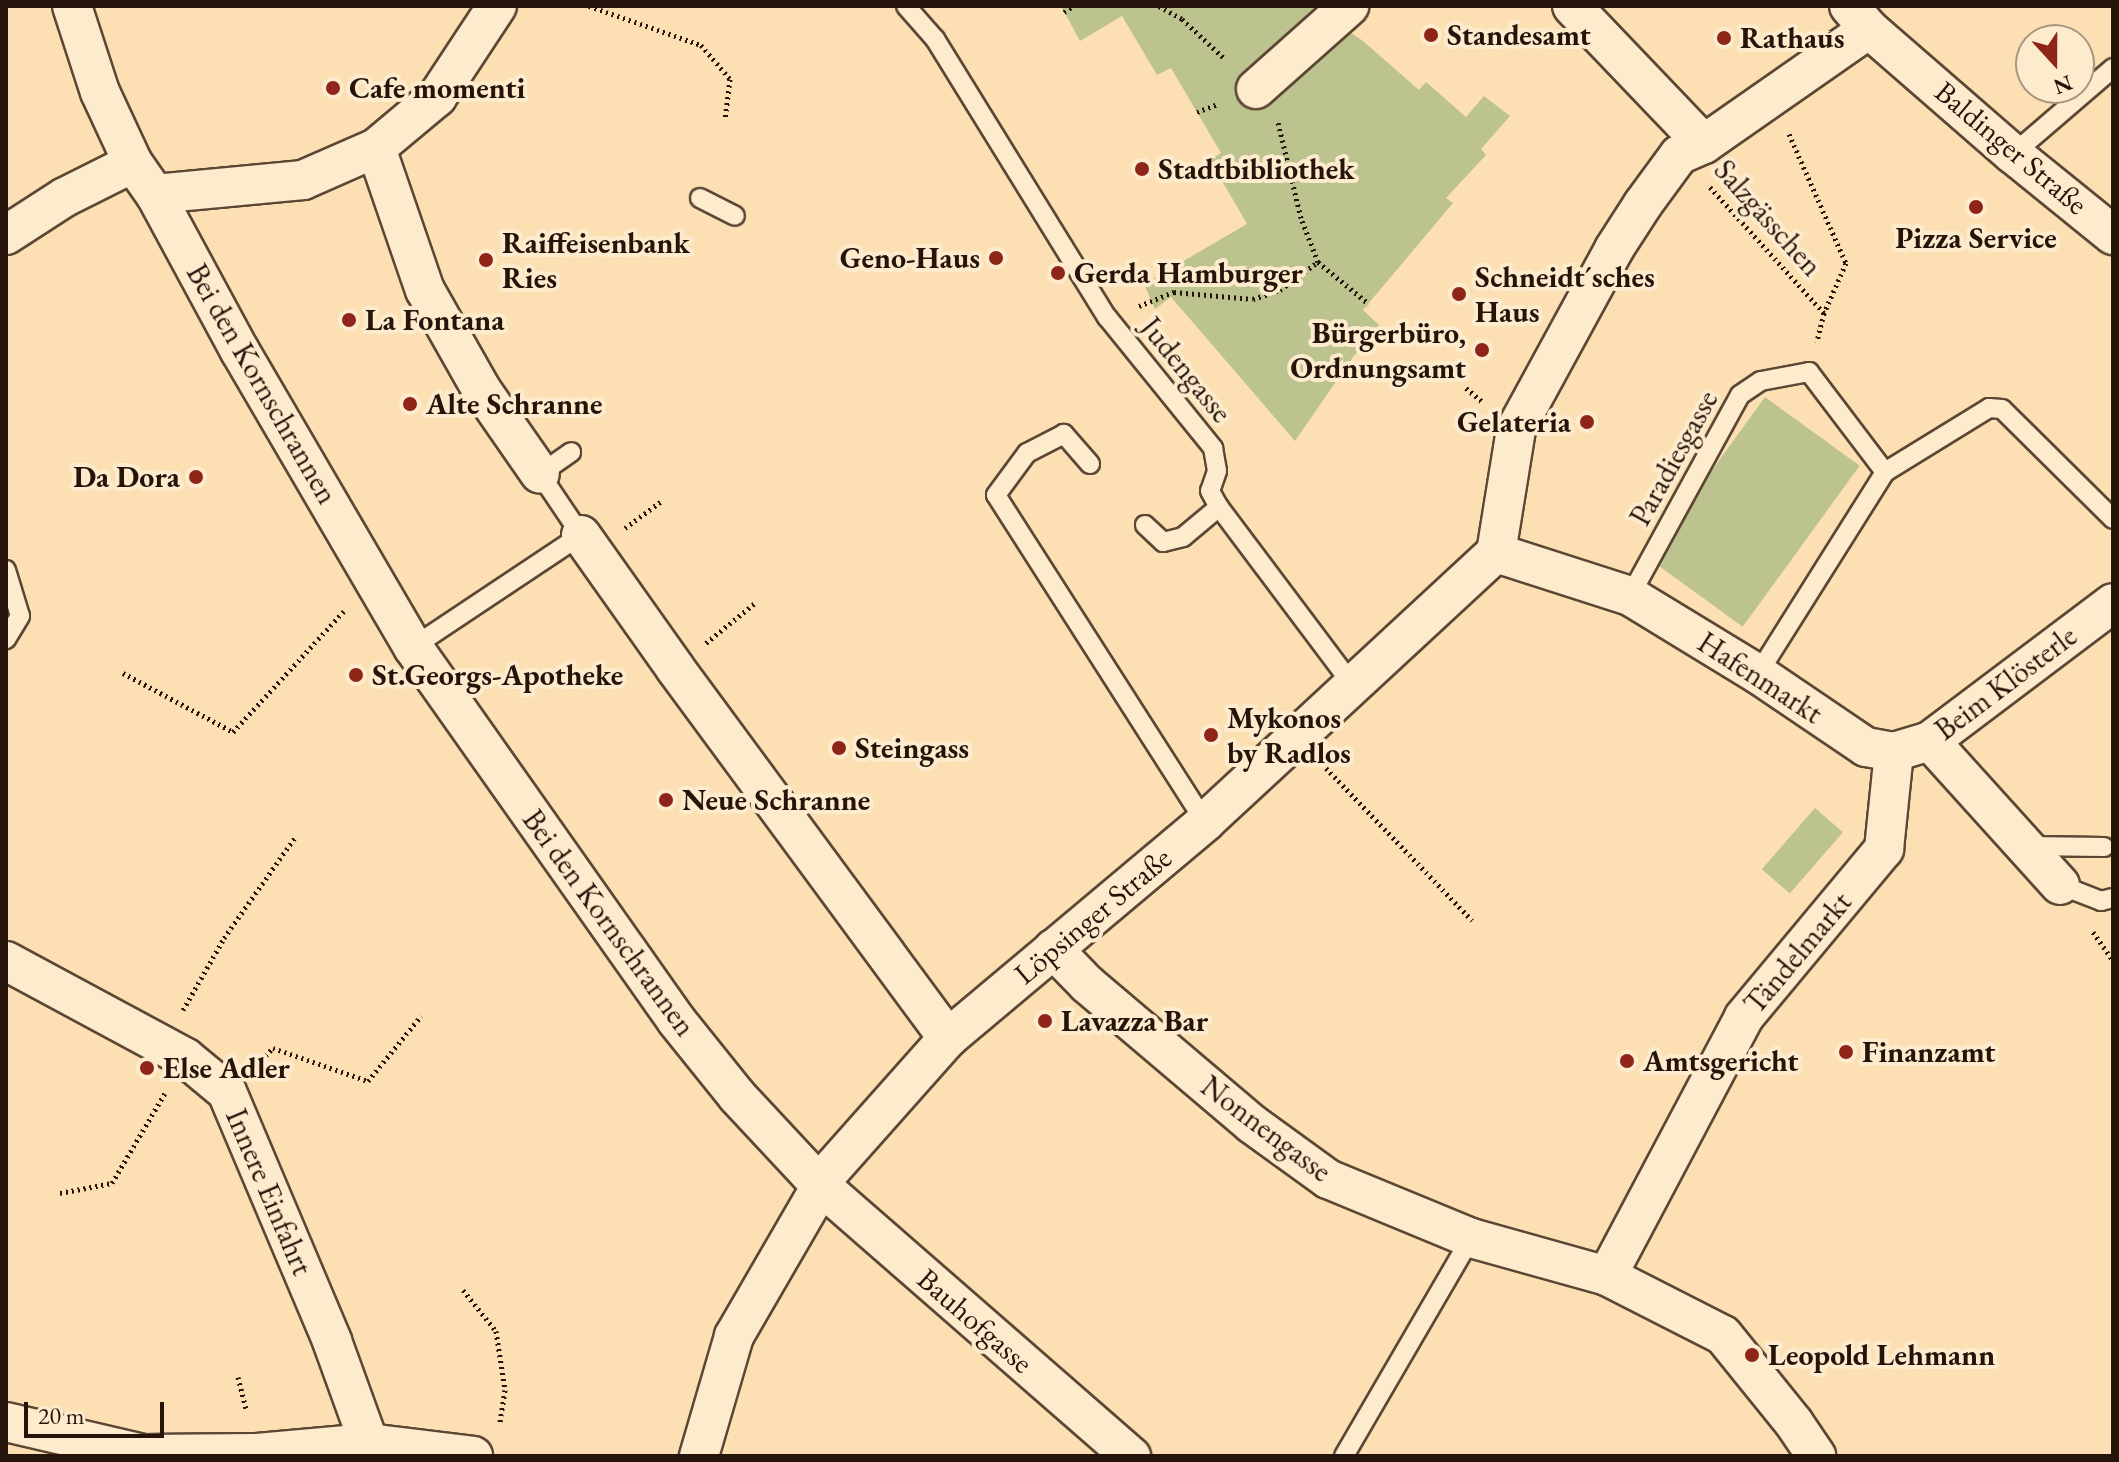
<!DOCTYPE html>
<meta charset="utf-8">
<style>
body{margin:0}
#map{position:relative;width:2119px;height:1462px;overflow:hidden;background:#fce0b3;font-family:"EB Garamond",serif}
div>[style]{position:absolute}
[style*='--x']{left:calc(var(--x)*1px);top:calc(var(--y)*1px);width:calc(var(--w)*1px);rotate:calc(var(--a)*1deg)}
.green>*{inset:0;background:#bcc38e;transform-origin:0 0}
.path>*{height:5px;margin-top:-2.5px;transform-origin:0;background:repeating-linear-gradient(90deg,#26140b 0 2px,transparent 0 6px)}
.roads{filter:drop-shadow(2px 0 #5c4735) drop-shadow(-2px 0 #5c4735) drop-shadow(0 2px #5c4735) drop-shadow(0 -2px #5c4735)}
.lane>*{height:18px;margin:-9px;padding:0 9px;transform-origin:9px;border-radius:9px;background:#fdebce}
.street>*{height:38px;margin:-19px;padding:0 19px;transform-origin:19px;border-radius:19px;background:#fdebce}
.dots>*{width:22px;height:22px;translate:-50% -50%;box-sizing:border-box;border:4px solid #fdebce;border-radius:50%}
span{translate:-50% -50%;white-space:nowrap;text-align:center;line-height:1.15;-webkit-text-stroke:8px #fdebce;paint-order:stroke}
.poi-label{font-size:30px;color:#26140b;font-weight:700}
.left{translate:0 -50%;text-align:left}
.right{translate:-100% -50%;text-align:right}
.street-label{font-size:30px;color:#26140b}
.frame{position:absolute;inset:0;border:8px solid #26140b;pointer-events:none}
.north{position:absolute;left:2015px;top:24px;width:80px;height:80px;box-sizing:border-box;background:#fdebce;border:2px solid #a79580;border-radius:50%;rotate:159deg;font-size:22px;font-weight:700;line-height:32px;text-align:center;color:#26140b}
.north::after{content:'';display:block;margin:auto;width:28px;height:36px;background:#8f2418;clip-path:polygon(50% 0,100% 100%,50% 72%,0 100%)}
.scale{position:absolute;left:24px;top:1402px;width:140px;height:36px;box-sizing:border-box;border:4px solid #26140b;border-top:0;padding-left:10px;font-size:24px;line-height:28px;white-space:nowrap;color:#26140b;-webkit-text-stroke:6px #fdebce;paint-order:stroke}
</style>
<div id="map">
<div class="green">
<i style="clip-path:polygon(1061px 6px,1311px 6px,1363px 41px,1419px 90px,1426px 82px,1466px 117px,1484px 96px,1510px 116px,1481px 149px,1486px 155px,1446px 198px,1453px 203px,1363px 310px,1381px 327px,1353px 357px,1295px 441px,1171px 297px,1155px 309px,1144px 284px,1247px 224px,1210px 160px,1221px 153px,1171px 68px,1157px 75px,1122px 16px,1080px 41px)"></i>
<i style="left:1765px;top:397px;width:117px;height:199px;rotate:36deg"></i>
<i style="left:1815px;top:808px;width:37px;height:81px;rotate:41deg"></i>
</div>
<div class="path">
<i style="--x:589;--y:6;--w:119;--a:19.2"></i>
<i style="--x:701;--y:45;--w:45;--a:49.5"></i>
<i style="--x:730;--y:79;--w:39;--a:97"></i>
<i style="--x:1159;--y:6;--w:26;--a:29"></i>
<i style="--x:1182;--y:19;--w:60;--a:43"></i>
<i style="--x:1064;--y:12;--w:11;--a:-34"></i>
<i style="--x:1197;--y:112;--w:22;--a:-21"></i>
<i style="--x:1789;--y:134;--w:141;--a:66.2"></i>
<i style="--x:1846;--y:263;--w:55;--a:113.7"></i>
<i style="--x:1824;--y:313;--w:30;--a:104"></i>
<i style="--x:1710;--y:187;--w:170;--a:47.9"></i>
<i style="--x:1318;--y:262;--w:66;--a:39.5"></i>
<i style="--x:1139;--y:306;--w:38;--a:-22"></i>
<i style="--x:1174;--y:292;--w:79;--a:5.1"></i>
<i style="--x:1253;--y:299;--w:28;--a:-18"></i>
<i style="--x:1280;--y:290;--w:47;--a:-36.4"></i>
<i style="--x:1318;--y:262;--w:47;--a:-111.1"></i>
<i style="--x:1301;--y:218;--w:99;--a:-103.5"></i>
<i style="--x:1466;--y:388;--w:23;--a:40"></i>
<i style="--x:625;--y:528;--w:47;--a:-36.4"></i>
<i style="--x:706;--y:643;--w:63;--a:-39.2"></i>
<i style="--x:123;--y:673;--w:125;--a:28.2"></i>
<i style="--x:233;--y:732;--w:164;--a:-47.5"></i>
<i style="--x:1326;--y:768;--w:211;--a:46.2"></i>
<i style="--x:2093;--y:932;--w:35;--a:55"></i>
<i style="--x:183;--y:1010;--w:83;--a:-60.3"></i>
<i style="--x:224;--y:938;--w:125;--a:-54.8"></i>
<i style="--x:257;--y:1064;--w:23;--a:-45"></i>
<i style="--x:273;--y:1048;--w:101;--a:19.2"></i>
<i style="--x:368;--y:1081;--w:84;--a:-50.8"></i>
<i style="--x:60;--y:1193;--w:53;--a:-10.9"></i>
<i style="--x:112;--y:1183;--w:104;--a:-59.5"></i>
<i style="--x:463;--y:1290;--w:53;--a:51.2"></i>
<i style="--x:496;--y:1331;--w:60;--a:81.3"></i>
<i style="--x:505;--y:1390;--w:33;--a:99"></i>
<i style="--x:238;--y:1377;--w:33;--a:76"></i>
</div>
<div class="roads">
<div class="lane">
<i style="--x:906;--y:6;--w:44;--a:48.7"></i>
<i style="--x:935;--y:39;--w:327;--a:58.3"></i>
<i style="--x:1107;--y:317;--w:169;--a:51"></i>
<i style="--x:1213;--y:448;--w:23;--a:80"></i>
<i style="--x:1217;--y:471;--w:21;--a:109"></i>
<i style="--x:1210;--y:491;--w:18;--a:61"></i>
<i style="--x:1219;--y:507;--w:225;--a:53.1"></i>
<i style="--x:2013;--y:154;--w:132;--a:-40.7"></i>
<i style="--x:700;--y:198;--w:39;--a:27"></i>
<i style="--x:1090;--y:464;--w:40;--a:-131"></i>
<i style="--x:1064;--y:434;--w:42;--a:152.8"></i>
<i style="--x:1027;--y:453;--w:52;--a:126.4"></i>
<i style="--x:996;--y:495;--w:388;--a:57.4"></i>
<i style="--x:1885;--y:472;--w:122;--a:-31.6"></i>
<i style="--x:1989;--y:408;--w:13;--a:4"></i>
<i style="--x:2002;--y:409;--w:156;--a:44.7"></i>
<i style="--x:1145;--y:525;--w:25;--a:43"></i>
<i style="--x:1163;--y:542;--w:21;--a:-14"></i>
<i style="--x:1183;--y:537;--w:47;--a:-39.8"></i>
<i style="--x:6;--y:570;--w:48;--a:73.1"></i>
<i style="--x:20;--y:616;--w:27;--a:121"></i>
<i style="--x:1630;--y:596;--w:229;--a:-61.3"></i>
<i style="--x:1740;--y:395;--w:25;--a:-34"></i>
<i style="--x:1761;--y:381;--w:49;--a:-10.6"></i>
<i style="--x:1809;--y:372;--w:126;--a:52.8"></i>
<i style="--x:1885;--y:472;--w:239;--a:122.2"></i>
<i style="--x:413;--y:647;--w:202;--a:-33.7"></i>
<i style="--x:581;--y:535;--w:73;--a:-123.9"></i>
<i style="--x:540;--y:474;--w:38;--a:-35"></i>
<i style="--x:2028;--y:846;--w:76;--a:0.8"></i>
<i style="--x:2060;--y:885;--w:44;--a:21.3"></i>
<i style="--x:2101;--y:901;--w:12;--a:-14"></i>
<i style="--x:1344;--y:1456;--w:252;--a:-59.8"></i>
</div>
<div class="street">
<i style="--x:72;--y:6;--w:90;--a:72"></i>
<i style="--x:100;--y:92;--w:78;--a:65.1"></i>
<i style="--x:133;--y:163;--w:38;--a:55"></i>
<i style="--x:155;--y:194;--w:179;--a:61.6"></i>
<i style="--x:240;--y:351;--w:343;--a:59.7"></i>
<i style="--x:413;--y:647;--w:456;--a:54.8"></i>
<i style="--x:676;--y:1020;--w:97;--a:51.2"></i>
<i style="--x:737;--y:1096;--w:122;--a:47"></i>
<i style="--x:820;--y:1185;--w:413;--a:41.1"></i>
<i style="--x:1572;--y:6;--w:191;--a:46.3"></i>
<i style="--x:1704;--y:144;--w:201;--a:-34.9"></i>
<i style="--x:1849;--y:6;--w:30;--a:49"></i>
<i style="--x:1869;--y:29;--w:191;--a:41"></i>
<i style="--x:2013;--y:154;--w:129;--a:39"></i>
<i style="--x:1256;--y:89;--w:125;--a:-41.7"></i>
<i style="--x:376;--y:148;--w:150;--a:71"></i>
<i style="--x:425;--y:290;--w:114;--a:60.5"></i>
<i style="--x:481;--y:389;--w:103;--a:55.2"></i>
<i style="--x:155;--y:194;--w:149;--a:-5.4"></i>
<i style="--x:303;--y:180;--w:80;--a:-23.7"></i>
<i style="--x:376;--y:148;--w:80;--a:-39.9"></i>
<i style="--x:437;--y:97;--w:109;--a:-56.6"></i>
<i style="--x:6;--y:235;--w:70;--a:-32.8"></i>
<i style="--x:65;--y:197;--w:76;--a:-26.6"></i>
<i style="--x:581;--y:535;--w:163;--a:54.7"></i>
<i style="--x:675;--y:668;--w:460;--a:53.6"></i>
<i style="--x:1496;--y:553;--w:126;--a:-80.8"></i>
<i style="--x:1516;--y:429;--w:205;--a:-61.4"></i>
<i style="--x:1614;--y:249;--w:54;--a:-57.2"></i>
<i style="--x:1643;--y:204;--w:61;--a:-53.7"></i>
<i style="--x:1679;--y:155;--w:27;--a:-24"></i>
<i style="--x:1930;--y:741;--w:194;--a:47.9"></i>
<i style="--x:1053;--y:949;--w:49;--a:45.8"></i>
<i style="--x:1087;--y:984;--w:216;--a:40.3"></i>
<i style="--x:1252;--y:1124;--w:94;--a:35.9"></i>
<i style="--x:1328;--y:1179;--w:155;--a:22.4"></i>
<i style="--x:1471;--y:1238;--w:141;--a:15.6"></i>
<i style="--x:1607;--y:1276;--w:130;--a:27"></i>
<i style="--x:1723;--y:1335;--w:113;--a:51.1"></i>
<i style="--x:1794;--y:1423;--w:40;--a:56"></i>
<i style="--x:6;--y:961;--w:204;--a:28.3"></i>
<i style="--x:186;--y:1058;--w:53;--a:39.7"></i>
<i style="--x:227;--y:1092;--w:270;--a:67.1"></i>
<i style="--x:332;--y:1341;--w:109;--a:70.1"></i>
<i style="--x:1607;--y:1276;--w:293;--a:-62.1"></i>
<i style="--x:1744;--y:1017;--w:219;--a:-50.2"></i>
<i style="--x:1884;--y:849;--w:98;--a:-84.1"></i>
<i style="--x:6;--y:1422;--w:142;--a:13.1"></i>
<i style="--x:144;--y:1454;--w:113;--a:-0.5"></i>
<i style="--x:257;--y:1453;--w:112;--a:-5.1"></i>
<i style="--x:369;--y:1443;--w:105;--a:7.1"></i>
<i style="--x:699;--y:1456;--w:125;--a:-73.7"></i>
<i style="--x:734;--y:1336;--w:190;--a:-59.9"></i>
<i style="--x:829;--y:1172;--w:179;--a:-48.4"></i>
<i style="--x:948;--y:1038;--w:336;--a:-40"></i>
<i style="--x:1205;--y:822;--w:396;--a:-42.8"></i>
<i style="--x:1496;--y:553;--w:141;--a:17.8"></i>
<i style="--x:1630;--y:596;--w:150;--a:31.4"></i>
<i style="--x:1758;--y:674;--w:130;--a:34.1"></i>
<i style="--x:1866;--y:747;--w:28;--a:10"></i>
<i style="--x:1894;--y:752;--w:38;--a:-17"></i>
<i style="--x:1930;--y:741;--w:229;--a:-37"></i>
</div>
</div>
<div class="dots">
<i style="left:1431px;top:35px;background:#8f2418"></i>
<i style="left:1724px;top:38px;background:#8f2418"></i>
<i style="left:333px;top:88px;background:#8f2418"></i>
<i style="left:1142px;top:169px;background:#8f2418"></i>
<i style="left:1976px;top:207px;background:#8f2418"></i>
<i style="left:996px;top:258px;background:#8f2418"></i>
<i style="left:486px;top:260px;background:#8f2418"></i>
<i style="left:1058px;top:273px;background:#8f2418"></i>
<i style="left:1459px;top:294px;background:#8f2418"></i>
<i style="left:349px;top:320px;background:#8f2418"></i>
<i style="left:1482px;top:350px;background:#8f2418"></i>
<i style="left:410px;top:404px;background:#8f2418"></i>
<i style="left:1587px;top:422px;background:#8f2418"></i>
<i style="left:196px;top:477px;background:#8f2418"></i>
<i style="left:356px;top:675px;background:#8f2418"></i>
<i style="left:1211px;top:735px;background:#8f2418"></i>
<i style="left:839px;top:748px;background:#8f2418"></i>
<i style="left:666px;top:800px;background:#8f2418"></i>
<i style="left:1045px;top:1021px;background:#8f2418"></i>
<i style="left:1846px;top:1052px;background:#8f2418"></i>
<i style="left:1627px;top:1061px;background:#8f2418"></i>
<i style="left:147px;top:1068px;background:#8f2418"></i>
<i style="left:1752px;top:1355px;background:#8f2418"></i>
</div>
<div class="poi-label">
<span class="left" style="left:1447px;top:35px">Standesamt</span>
<span class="left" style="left:1740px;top:38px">Rathaus</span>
<span class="left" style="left:349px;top:88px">Cafe momenti</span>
<span class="left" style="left:1158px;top:169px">Stadtbibliothek</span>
<span style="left:1976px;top:238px">Pizza Service</span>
<span class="left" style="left:502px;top:260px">Raiffeisenbank<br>Ries</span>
<span class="right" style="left:980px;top:258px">Geno-Haus</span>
<span class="left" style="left:1074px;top:273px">Gerda Hamburger</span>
<span class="left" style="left:1475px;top:294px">Schneidt´sches<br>Haus</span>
<span class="left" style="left:365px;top:320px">La Fontana</span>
<span class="right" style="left:1466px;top:350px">Bürgerbüro,<br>Ordnungsamt</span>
<span class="left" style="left:426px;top:404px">Alte Schranne</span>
<span class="right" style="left:1571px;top:422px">Gelateria</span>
<span class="right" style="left:180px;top:477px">Da Dora</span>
<span class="left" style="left:372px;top:675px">St.Georgs-Apotheke</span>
<span class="left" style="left:1227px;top:735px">Mykonos<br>by Radlos</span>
<span class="left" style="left:855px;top:748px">Steingass</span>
<span class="left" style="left:682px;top:800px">Neue Schranne</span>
<span class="left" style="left:1061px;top:1021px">Lavazza Bar</span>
<span class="left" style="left:1862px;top:1052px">Finanzamt</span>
<span class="left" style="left:1643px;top:1061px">Amtsgericht</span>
<span class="left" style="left:163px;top:1068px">Else Adler</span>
<span class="left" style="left:1768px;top:1355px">Leopold Lehmann</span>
</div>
<div class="street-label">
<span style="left:2011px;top:148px;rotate:40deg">Baldinger Straße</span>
<span style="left:1768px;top:218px;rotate:48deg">Salzgässchen</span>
<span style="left:1186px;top:370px;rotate:51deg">Judengasse</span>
<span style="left:262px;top:384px;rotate:60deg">Bei den Kornschrannen</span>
<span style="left:1674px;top:458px;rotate:-61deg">Paradiesgasse</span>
<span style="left:1760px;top:678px;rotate:33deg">Hafenmarkt</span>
<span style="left:2006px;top:683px;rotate:-37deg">Beim Klösterle</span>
<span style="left:1093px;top:916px;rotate:-40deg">Löpsinger Straße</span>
<span style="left:609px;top:923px;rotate:54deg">Bei den Kornschrannen</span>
<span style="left:1798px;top:953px;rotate:-50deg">Tändelmarkt</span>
<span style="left:1266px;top:1129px;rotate:37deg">Nonnengasse</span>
<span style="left:269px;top:1192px;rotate:67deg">Innere Einfahrt</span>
<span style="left:975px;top:1321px;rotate:41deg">Bauhofgasse</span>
</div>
<div class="frame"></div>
<div class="north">N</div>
<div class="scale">20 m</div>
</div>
